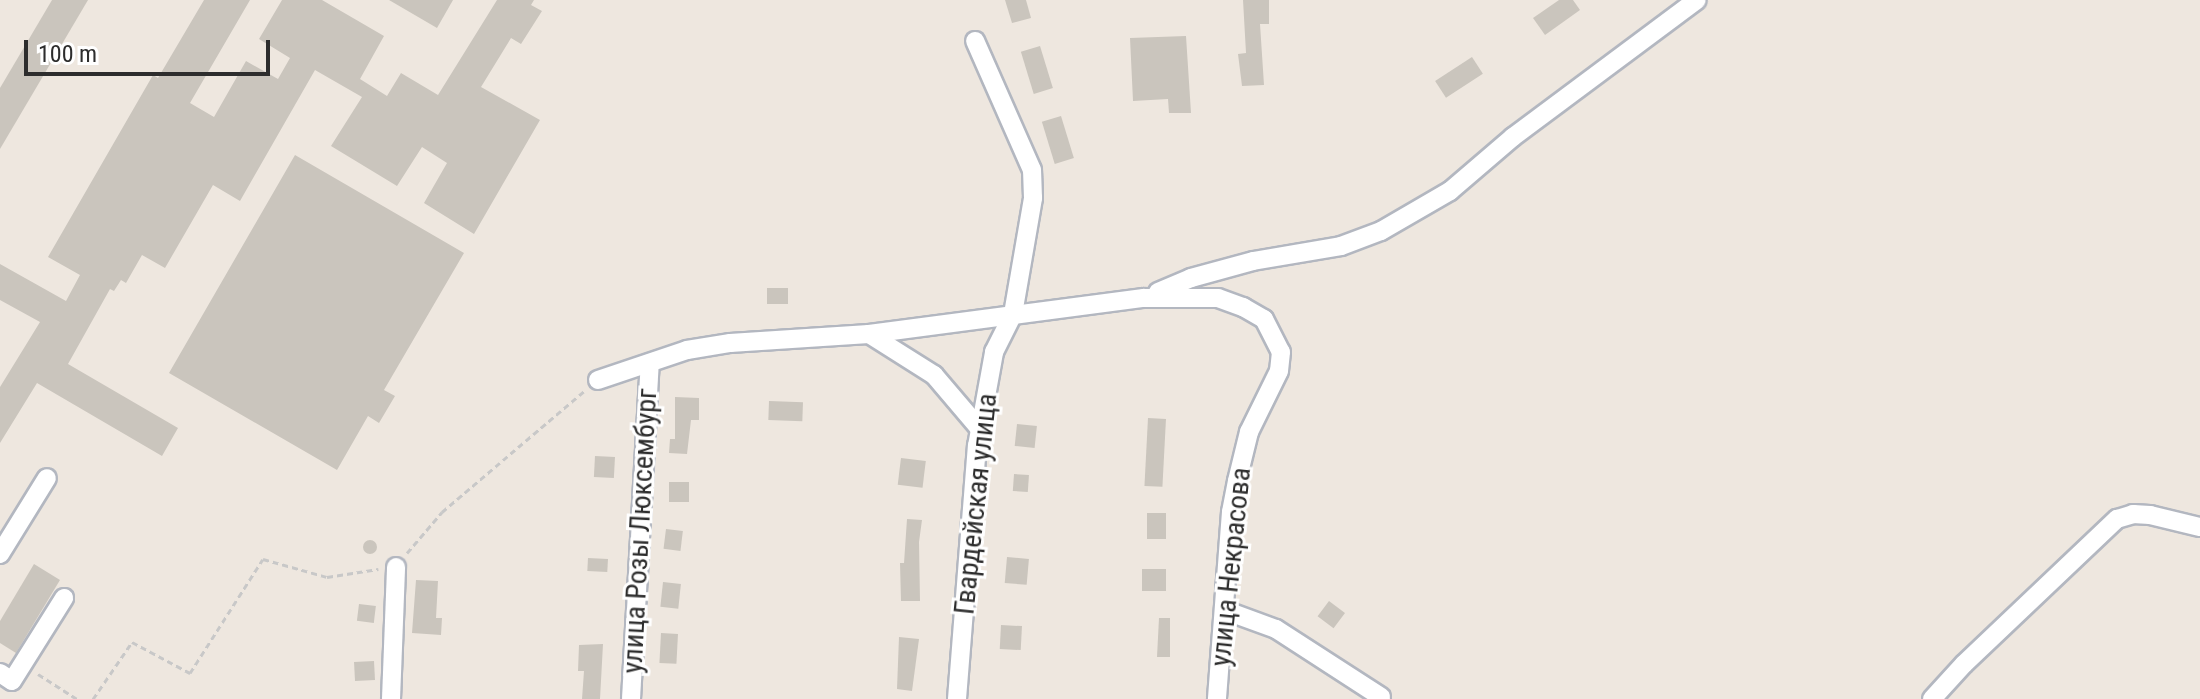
<!DOCTYPE html>
<meta charset="utf-8">
<style>
body{margin:0}
#map{position:relative;width:2200px;height:699px;overflow:hidden;background:#eee7df;font-family:"Roboto Condensed",sans-serif}
div>[style]{position:absolute}
[style*='--x']{left:calc(var(--x)*1px);top:calc(var(--y)*1px);width:calc(var(--w)*1px);rotate:calc(var(--a)*1deg)}
.building>*{inset:0;background:#cac5bd;transform-origin:0 0}
.round{border-radius:50%}
.path>*{height:3px;margin-top:-1.5px;transform-origin:0;background:repeating-linear-gradient(90deg,#c8c8c8 0 6px,transparent 0 10px)}
.roads{filter:drop-shadow(2px 0 #b3b7c0) drop-shadow(-2px 0 #b3b7c0) drop-shadow(0 2px #b3b7c0) drop-shadow(0 -2px #b3b7c0)}
.minor>*{height:18px;margin:-9px;padding:0 9px;transform-origin:9px;border-radius:9px;background:#fff}
span{translate:-50% -50%;white-space:nowrap;text-align:center;line-height:1.15;-webkit-text-stroke:6px #fff;paint-order:stroke}
.street-label{font-size:28px;color:#2d2d2d}
.scale{position:absolute;left:24px;top:40px;width:246px;height:36px;box-sizing:border-box;border:4px solid #2d2d2d;border-top:0;padding-left:10px;font-size:24px;line-height:28px;white-space:nowrap;color:#2d2d2d;-webkit-text-stroke:6px #fff;paint-order:stroke}
</style>
<div id="map">
<div class="building">
<i style="clip-path:polygon(52px 0,88px 0,0 149px,0 88px)"></i>
<i style="clip-path:polygon(204px 0,250px 0,190px 103px,214px 117px,246px 61px,278px 79px,290px 58px,259px 39px,282px 0,322px 0,384px 36px,360px 79px,387px 96px,401px 73px,438px 95px,497px 0,534px 0,531px 5px,542px 11px,521px 44px,511px 38px,481px 87px,540px 120px,474px 234px,424px 203px,447px 163px,422px 147px,397px 186px,331px 146px,362px 97px,315px 70px,240px 201px,213px 185px,165px 268px,142px 255px,126px 283px,121px 280px,114px 291px,110px 289px,68px 364px,178px 428px,162px 456px,37px 383px,0 443px,0 387px,40px 322px,0 300px,0 264px,66px 301px,80px 275px,48px 257px,153px 75px,158px 78px)"></i>
<i style="clip-path:polygon(389px 0,453px 0,437px 28px)"></i>
<i style="clip-path:polygon(1005px 0,1026px 0,1031px 18px,1012px 23px)"></i>
<i style="clip-path:polygon(1243px 0,1269px 0,1269px 24px,1260px 24px,1264px 85px,1242px 86px,1238px 54px,1246px 53px)"></i>
<i style="clip-path:polygon(1559px 0,1573px 0,1580px 10px,1545px 35px,1533px 18px)"></i>
<i style="clip-path:polygon(1186px 36px,1191px 113px,1169px 113px,1168px 99px,1133px 101px,1130px 38px)"></i>
<i style="left:1040px;top:46px;width:44px;height:20px;rotate:73deg"></i>
<i style="left:1472px;top:57px;width:20px;height:44px;rotate:57deg"></i>
<i style="left:1061px;top:116px;width:44px;height:20px;rotate:73deg"></i>
<i style="clip-path:polygon(295px 155px,464px 253px,384px 390px,395px 396px,379px 423px,368px 416px,337px 470px,169px 373px)"></i>
<i style="left:788px;top:288px;width:16px;height:21px;rotate:90deg"></i>
<i style="clip-path:polygon(675px 397px,699px 398px,699px 420px,691px 420px,687px 454px,669px 453px,670px 439px,675px 439px)"></i>
<i style="left:769px;top:401px;width:34px;height:19px;rotate:2deg"></i>
<i style="left:1148px;top:418px;width:18px;height:68px;rotate:3deg"></i>
<i style="left:1017px;top:424px;width:20px;height:22px;rotate:6deg"></i>
<i style="left:595px;top:456px;width:20px;height:21px;rotate:3deg"></i>
<i style="left:901px;top:458px;width:25px;height:27px;rotate:7deg"></i>
<i style="left:1014px;top:474px;width:15px;height:17px;rotate:4deg"></i>
<i style="left:669px;top:482px;width:20px;height:20px"></i>
<i style="left:1166px;top:513px;width:26px;height:19px;rotate:90deg"></i>
<i style="clip-path:polygon(907px 519px,922px 520px,919px 542px,920px 601px,901px 601px,900px 563px,904px 563px)"></i>
<i style="left:666px;top:529px;width:17px;height:20px;rotate:7deg"></i>
<i class="round" style="left:363px;top:540px;width:14px;height:14px"></i>
<i style="left:1007px;top:557px;width:22px;height:26px;rotate:5deg"></i>
<i style="left:588px;top:558px;width:20px;height:13px;rotate:3deg"></i>
<i style="clip-path:polygon(34px 564px,60px 580px,16px 653px,0 643px,0 621px)"></i>
<i style="left:1142px;top:569px;width:24px;height:22px"></i>
<i style="clip-path:polygon(416px 580px,438px 581px,436px 618px,442px 618px,441px 635px,412px 633px)"></i>
<i style="left:663px;top:582px;width:18px;height:25px;rotate:6deg"></i>
<i style="left:1329px;top:601px;width:20px;height:19px;rotate:37deg"></i>
<i style="left:359px;top:604px;width:17px;height:17px;rotate:7deg"></i>
<i style="clip-path:polygon(1159px 618px,1170px 618px,1170px 657px,1157px 657px)"></i>
<i style="left:1001px;top:625px;width:21px;height:24px;rotate:3deg"></i>
<i style="left:661px;top:633px;width:17px;height:30px;rotate:3deg"></i>
<i style="clip-path:polygon(899px 637px,919px 639px,912px 691px,897px 689px)"></i>
<i style="clip-path:polygon(603px 644px,600px 699px,582px 699px,584px 671px,578px 671px,579px 645px)"></i>
<i style="left:374px;top:661px;width:19px;height:20px;rotate:87deg"></i>
</div>
<div class="path">
<i style="--x:407;--y:553;--w:54;--a:-49.5"></i>
<i style="--x:442;--y:512;--w:187;--a:-40.4"></i>
<i style="--x:38;--y:674;--w:46;--a:32.7"></i>
<i style="--x:93;--y:699;--w:69;--a:-55.6"></i>
<i style="--x:132;--y:642;--w:66;--a:28.1"></i>
<i style="--x:190;--y:673;--w:135;--a:-57.4"></i>
<i style="--x:263;--y:559;--w:66;--a:15.7"></i>
<i style="--x:327;--y:577;--w:52;--a:-8.9"></i>
</div>
<div class="roads">
<div class="minor">
<i style="--x:1158;--y:292;--w:36;--a:-23"></i>
<i style="--x:1191;--y:278;--w:64;--a:-15.3"></i>
<i style="--x:1253;--y:261;--w:89;--a:-9.7"></i>
<i style="--x:1341;--y:246;--w:43;--a:-20.6"></i>
<i style="--x:1381;--y:231;--w:80;--a:-30.1"></i>
<i style="--x:1450;--y:191;--w:83;--a:-40.6"></i>
<i style="--x:1513;--y:137;--w:229;--a:-36.7"></i>
<i style="--x:869;--y:334;--w:77;--a:32.2"></i>
<i style="--x:934;--y:375;--w:71;--a:49.6"></i>
<i style="--x:598;--y:380;--w:94;--a:-18.6"></i>
<i style="--x:687;--y:350;--w:44;--a:-9.2"></i>
<i style="--x:730;--y:343;--w:139;--a:-3.7"></i>
<i style="--x:869;--y:334;--w:277;--a:-7.5"></i>
<i style="--x:1144;--y:298;--w:74;--a:0"></i>
<i style="--x:1218;--y:298;--w:27;--a:20"></i>
<i style="--x:1243;--y:307;--w:24;--a:30"></i>
<i style="--x:1264;--y:319;--w:37;--a:63"></i>
<i style="--x:1281;--y:352;--w:19;--a:96"></i>
<i style="--x:1279;--y:371;--w:68;--a:116.2"></i>
<i style="--x:1249;--y:432;--w:50;--a:103.8"></i>
<i style="--x:1237;--y:481;--w:32;--a:101"></i>
<i style="--x:1231;--y:512;--w:188;--a:94.3"></i>
<i style="--x:0;--y:554;--w:89;--a:-58.3"></i>
<i style="--x:1224;--y:610;--w:55;--a:20.1"></i>
<i style="--x:1276;--y:629;--w:125;--a:32.9"></i>
<i style="--x:0;--y:673;--w:14;--a:34"></i>
<i style="--x:12;--y:681;--w:98;--a:-57.9"></i>
<i style="--x:391;--y:699;--w:132;--a:-87.8"></i>
<i style="--x:631;--y:699;--w:336;--a:-86.8"></i>
<i style="--x:957;--y:699;--w:254;--a:-85.5"></i>
<i style="--x:977;--y:446;--w:96;--a:-79.7"></i>
<i style="--x:994;--y:352;--w:42;--a:-63.4"></i>
<i style="--x:1013;--y:314;--w:118;--a:-80.2"></i>
<i style="--x:1033;--y:198;--w:28;--a:-92"></i>
<i style="--x:1032;--y:170;--w:141;--a:-113.8"></i>
<i style="--x:1932;--y:699;--w:47;--a:-47.6"></i>
<i style="--x:1964;--y:664;--w:211;--a:-43.5"></i>
<i style="--x:2117;--y:519;--w:17;--a:-17"></i>
<i style="--x:2133;--y:514;--w:17;--a:3"></i>
<i style="--x:2150;--y:515;--w:51;--a:13.5"></i>
</div>
</div>
<div class="street-label">
<span style="left:976px;top:504px;rotate:-84deg">Гвардейская улица</span>
<span style="left:640px;top:531px;rotate:-87deg">улица Розы Люксембург</span>
<span style="left:1231px;top:567px;rotate:-84deg">улица Некрасова</span>
</div>
<div class="scale">100 m</div>
</div>
